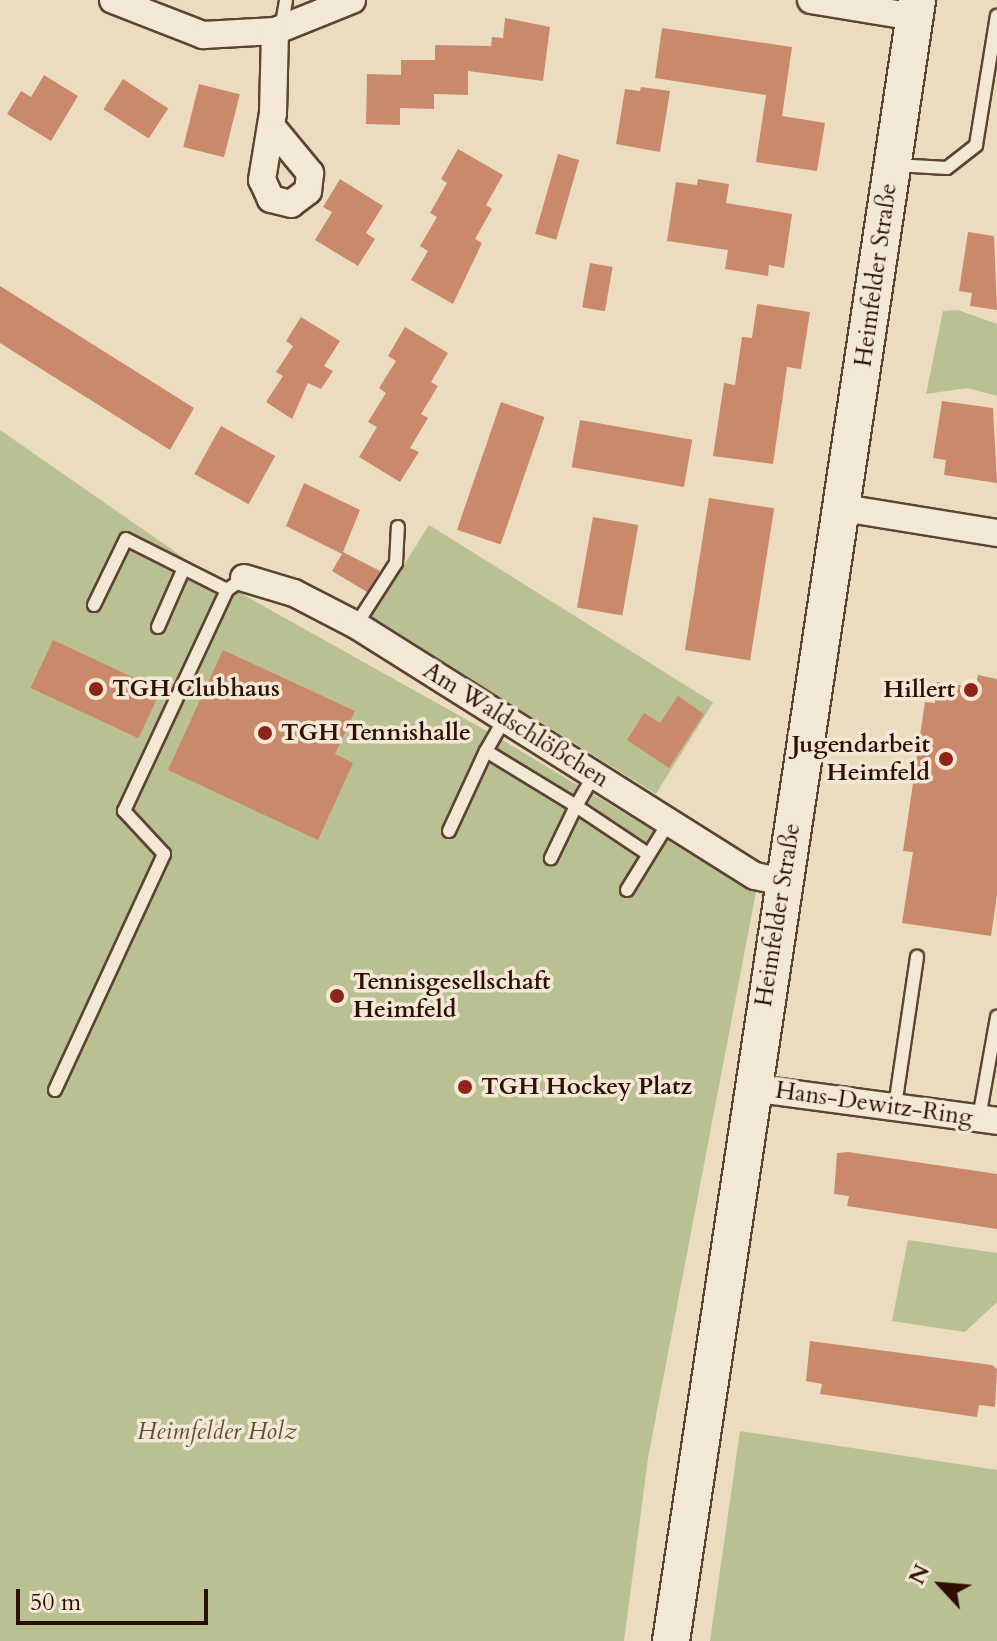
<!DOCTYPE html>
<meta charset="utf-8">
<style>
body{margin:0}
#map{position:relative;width:997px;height:1641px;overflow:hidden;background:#ebdcbf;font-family:Cardo,serif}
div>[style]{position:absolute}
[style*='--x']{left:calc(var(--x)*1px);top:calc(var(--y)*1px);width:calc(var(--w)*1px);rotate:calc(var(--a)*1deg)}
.green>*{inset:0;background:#b9c091;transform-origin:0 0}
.building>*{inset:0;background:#cb896b;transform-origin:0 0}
.roads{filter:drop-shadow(2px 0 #5d4332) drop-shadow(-2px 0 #5d4332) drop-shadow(0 2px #5d4332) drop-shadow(0 -2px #5d4332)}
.lane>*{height:12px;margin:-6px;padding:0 6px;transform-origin:6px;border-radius:6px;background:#f2e8d5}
.street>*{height:26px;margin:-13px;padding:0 13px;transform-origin:13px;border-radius:13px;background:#f2e8d5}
.secondary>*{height:36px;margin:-18px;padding:0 18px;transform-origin:18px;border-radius:18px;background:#f2e8d5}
.dots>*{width:22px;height:22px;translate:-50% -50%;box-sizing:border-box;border:4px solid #f2e8d5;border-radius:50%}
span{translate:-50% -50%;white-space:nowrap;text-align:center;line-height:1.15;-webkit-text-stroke:7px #f2e8d5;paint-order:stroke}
.street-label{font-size:24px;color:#2e1003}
.poi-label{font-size:24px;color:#2e1003;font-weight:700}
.left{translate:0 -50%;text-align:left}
.right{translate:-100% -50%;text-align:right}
.park-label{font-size:24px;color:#5f4e35;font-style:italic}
.north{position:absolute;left:901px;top:1545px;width:80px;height:80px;-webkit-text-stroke:6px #f2e8d5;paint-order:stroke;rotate:296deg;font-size:22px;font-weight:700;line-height:32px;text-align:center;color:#2e1003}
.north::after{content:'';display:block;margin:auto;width:28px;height:36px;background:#2e1003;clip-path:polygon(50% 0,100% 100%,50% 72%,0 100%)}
.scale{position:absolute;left:16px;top:1589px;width:192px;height:36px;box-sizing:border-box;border:4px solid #2e1003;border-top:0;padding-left:10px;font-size:24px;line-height:28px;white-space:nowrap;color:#2e1003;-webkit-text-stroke:6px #f2e8d5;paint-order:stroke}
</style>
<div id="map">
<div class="green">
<i style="clip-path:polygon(958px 310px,997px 324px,997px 396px,967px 388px,926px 394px,943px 311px)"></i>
<i style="clip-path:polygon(0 430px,210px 576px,494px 735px,756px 892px,648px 1458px,624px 1641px,0 1641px)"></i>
<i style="left:429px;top:525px;width:335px;height:108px;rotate:32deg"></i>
<i style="clip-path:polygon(908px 1240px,997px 1253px,997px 1302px,965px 1332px,892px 1321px)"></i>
<i style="clip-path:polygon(740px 1431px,997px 1470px,997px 1641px,710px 1641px)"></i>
</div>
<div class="building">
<i style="clip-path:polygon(505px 18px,550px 27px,543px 81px,468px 71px,468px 95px,434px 94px,434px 109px,400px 108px,400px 125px,366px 124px,367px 74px,401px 75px,401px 60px,435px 60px,435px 45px,491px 46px,492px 37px,503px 38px)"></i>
<i style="clip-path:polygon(662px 28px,792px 47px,782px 116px,825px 123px,817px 171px,756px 162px,766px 95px,655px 78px)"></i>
<i style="clip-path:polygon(44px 75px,78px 96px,51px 141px,7px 114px,21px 91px,31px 97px)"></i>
<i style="left:123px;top:79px;width:54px;height:36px;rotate:33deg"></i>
<i style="left:199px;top:84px;width:42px;height:65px;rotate:14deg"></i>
<i style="clip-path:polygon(641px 87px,670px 91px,660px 152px,616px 144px,625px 89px,640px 91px)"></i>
<i style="clip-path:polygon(458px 149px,503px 175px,486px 205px,492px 209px,475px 239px,482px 243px,453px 304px,411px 280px,428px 251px,420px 246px,437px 217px,430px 213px,447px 183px,441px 179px)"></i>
<i style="left:558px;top:154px;width:22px;height:83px;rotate:16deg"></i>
<i style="clip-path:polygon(340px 179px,383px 206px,366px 233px,375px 239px,358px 266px,315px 240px,332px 212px,323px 207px)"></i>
<i style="clip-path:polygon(698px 179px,729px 184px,726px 203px,792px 214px,784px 268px,769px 265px,768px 276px,725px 269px,728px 250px,667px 241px,676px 182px,697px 185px)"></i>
<i style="clip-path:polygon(968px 232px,994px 236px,997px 310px,970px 306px,972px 293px,959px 291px)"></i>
<i style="left:590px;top:263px;width:23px;height:45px;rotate:10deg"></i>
<i style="clip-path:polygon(0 286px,194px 408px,170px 450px,0 343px)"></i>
<i style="clip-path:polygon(757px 304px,810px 312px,801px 369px,787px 367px,773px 464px,713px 456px,724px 383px,735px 385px,742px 337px,752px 338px)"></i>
<i style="clip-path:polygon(301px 317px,340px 341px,324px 366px,333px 371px,321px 389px,308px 383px,292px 419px,266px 402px,283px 376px,276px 372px,293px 346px,286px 341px)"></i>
<i style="clip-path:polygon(405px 327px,448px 353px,431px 382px,438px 386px,421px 414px,428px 418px,410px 448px,419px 452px,400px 482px,359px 457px,377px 427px,368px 422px,386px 393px,379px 388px,396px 361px,388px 356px)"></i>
<i style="clip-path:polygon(942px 401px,993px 408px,997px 483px,944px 475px,946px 460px,933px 458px)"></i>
<i style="left:501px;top:402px;width:46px;height:135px;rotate:19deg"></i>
<i style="left:580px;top:420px;width:114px;height:48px;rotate:10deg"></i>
<i style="left:221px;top:426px;width:62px;height:55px;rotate:29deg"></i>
<i style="clip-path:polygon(304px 483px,360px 510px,343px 552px,380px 571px,367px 592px,332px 571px,342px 554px,286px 526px)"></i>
<i style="left:709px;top:498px;width:66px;height:154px;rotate:9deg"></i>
<i style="left:593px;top:517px;width:46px;height:92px;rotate:10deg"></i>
<i style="left:53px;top:640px;width:119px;height:53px;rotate:25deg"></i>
<i style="clip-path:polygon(223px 650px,355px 711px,335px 754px,353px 763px,318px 840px,168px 770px)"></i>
<i style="clip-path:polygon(978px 675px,997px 679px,997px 895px,991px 936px,902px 923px,913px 852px,903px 851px,925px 702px,935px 703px,937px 682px,976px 687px)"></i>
<i style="clip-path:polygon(678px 696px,704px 714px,669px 768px,627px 740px,644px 713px,660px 723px)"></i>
<i style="clip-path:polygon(848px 1152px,997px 1174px,997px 1229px,847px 1206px,849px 1196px,834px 1194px,837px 1153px)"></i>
<i style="clip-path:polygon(810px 1341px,992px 1365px,997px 1369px,995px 1407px,979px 1405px,977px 1417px,820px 1394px,822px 1384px,806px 1381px)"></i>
</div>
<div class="roads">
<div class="lane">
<i style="--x:281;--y:29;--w:29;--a:-80"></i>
<i style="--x:895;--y:165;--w:52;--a:3.3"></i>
<i style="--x:947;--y:168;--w:37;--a:-38"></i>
<i style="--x:976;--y:145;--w:131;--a:-80.8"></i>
<i style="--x:94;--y:605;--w:73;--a:-64.1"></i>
<i style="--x:126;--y:539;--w:113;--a:26.8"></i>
<i style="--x:356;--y:625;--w:74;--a:-57.2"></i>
<i style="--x:396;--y:563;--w:36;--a:-87"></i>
<i style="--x:158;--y:627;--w:64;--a:-66.2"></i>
<i style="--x:505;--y:718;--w:38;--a:120"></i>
<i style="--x:486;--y:751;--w:105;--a:31.4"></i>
<i style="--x:576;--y:806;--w:58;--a:115.7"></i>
<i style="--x:594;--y:775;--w:36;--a:120"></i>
<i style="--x:576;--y:806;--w:87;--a:33.7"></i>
<i style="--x:449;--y:831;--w:88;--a:-65.2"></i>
<i style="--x:627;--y:890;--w:80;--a:-58.3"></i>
<i style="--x:55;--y:1090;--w:260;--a:-65.2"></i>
<i style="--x:164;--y:854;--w:59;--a:-132.9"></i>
<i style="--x:124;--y:811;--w:244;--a:-65"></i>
<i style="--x:227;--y:590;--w:21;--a:-35"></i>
<i style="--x:895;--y:1106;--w:151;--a:-81.6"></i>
<i style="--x:979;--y:1118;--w:103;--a:-79.9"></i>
</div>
<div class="street">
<i style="--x:113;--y:0;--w:97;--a:21.3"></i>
<i style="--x:203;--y:35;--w:72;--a:-3.2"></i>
<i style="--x:275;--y:31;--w:83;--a:-21.9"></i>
<i style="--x:811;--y:0;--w:105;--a:9.3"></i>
<i style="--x:272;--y:127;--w:60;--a:50.4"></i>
<i style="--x:310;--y:173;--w:18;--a:96"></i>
<i style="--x:308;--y:191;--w:21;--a:143"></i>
<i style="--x:291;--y:204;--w:21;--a:-166"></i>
<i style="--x:271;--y:199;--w:21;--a:-115"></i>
<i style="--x:262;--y:180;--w:68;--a:-80.7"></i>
<i style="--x:273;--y:113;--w:82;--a:-88.6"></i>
<i style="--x:843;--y:508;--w:156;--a:9.2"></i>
<i style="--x:244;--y:578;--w:52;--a:16.7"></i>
<i style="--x:294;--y:593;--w:70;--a:27.3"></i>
<i style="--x:356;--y:625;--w:471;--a:32.2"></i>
<i style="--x:755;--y:876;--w:29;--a:12"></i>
<i style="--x:751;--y:1088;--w:248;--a:7.6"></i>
</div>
<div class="secondary">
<i style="--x:671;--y:1641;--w:1659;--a:-81.47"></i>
</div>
</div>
<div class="dots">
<i style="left:96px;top:689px;background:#8f2418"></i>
<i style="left:971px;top:690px;background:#8f2418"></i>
<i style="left:265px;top:733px;background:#8f2418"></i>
<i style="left:946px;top:759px;background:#8f2418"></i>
<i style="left:337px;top:996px;background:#8f2418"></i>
<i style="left:465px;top:1087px;background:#8f2418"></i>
</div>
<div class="street-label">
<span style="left:876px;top:275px;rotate:-82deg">Heimfelder Straße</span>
<span style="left:516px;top:725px;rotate:32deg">Am Waldschlößchen</span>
<span style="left:778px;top:915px;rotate:-81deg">Heimfelder Straße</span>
<span style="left:874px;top:1104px;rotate:8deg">Hans-Dewitz-Ring</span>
</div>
<div class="poi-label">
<span class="left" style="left:112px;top:689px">TGH Clubhaus</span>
<span class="right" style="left:955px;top:690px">Hillert</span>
<span class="left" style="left:281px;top:733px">TGH Tennishalle</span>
<span class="right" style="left:930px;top:759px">Jugendarbeit<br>Heimfeld</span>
<span class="left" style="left:353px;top:996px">Tennisgesellschaft<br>Heimfeld</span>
<span class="left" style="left:481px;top:1087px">TGH Hockey Platz</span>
</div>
<div class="park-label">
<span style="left:217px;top:1432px">Heimfelder Holz</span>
</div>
<div class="north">N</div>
<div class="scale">50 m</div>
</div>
